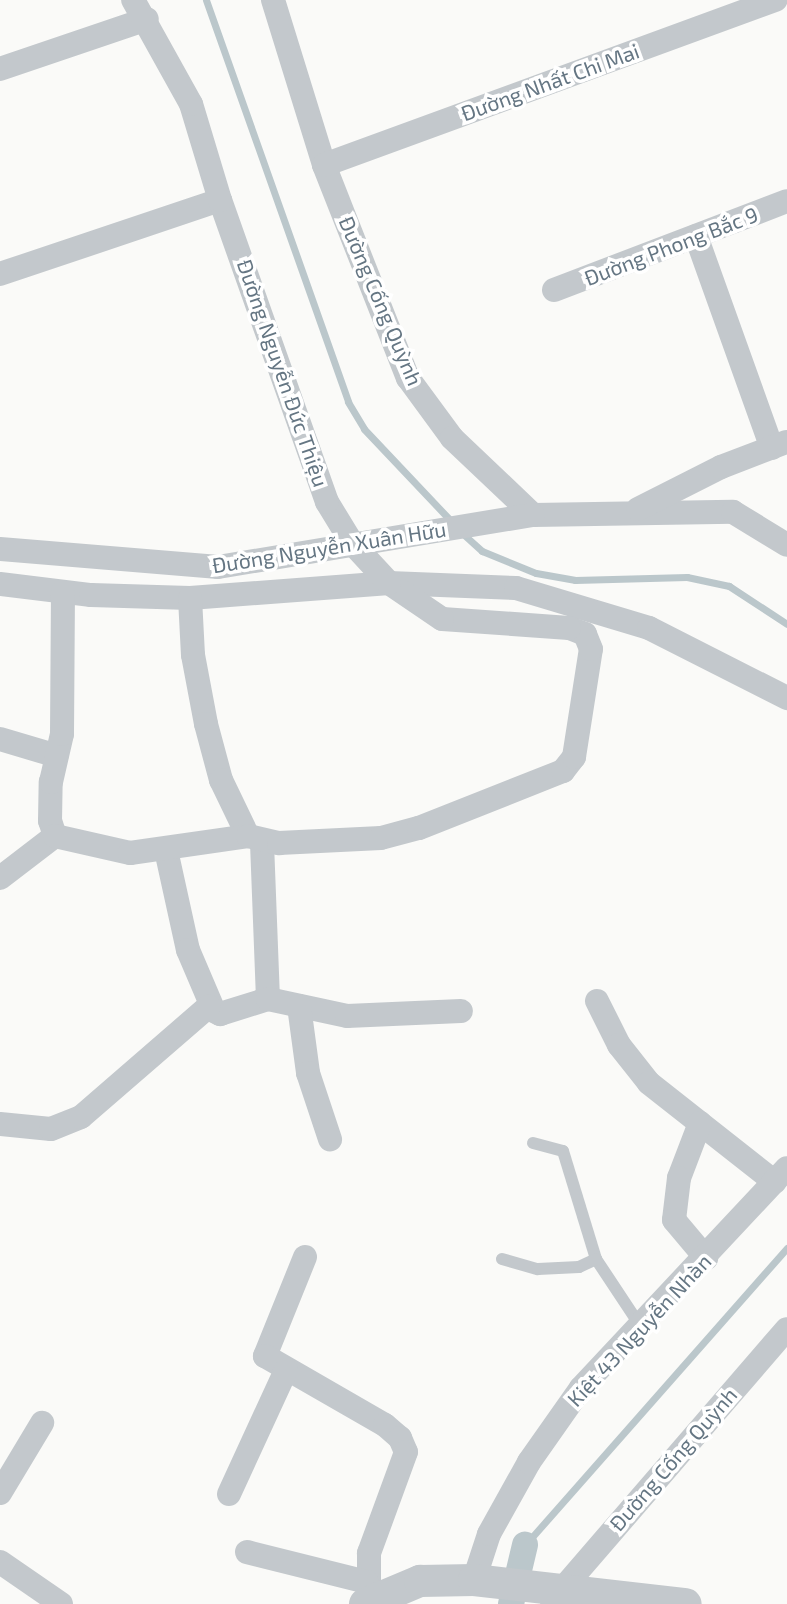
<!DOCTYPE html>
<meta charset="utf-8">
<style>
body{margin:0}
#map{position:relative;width:787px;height:1604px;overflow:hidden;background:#fafaf8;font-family:"Exo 2",sans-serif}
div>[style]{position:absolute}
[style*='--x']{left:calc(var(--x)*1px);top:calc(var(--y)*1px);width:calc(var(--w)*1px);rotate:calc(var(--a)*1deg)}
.stream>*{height:7px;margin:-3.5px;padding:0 3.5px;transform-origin:3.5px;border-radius:3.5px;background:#bbc7cb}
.canal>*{height:26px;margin:-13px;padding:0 13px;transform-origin:13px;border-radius:13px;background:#bbc7cb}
.service>*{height:12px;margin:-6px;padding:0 6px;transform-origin:6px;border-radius:6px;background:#c3c8cc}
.minor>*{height:24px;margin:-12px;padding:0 12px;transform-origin:12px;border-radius:12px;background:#c3c8cc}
.tertiary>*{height:32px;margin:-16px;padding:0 16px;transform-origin:16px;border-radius:16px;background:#c3c8cc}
span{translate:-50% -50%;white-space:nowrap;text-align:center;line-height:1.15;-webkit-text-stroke:7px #fff;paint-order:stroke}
.street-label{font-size:21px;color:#657683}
</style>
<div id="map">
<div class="stream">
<i style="--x:206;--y:0;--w:426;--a:70.5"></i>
<i style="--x:348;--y:402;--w:31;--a:59"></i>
<i style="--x:364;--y:429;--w:128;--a:46.6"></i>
<i style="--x:462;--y:533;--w:27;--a:42"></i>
<i style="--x:482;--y:551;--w:58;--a:22.2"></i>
<i style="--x:536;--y:573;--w:40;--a:10"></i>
<i style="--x:575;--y:580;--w:112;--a:-1.5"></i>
<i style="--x:687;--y:577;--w:43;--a:12.1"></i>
<i style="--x:729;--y:586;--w:69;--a:33.2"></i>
<i style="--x:525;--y:1545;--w:396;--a:-48.6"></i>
</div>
<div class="canal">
<i style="--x:511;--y:1604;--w:61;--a:-76.7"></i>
</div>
<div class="service">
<i style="--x:533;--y:1143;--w:31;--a:15"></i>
<i style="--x:563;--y:1151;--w:113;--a:73"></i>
<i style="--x:596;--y:1259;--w:78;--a:56.5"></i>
<i style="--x:502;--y:1259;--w:37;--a:16"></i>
<i style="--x:538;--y:1269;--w:41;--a:-2.8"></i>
<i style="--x:579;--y:1267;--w:19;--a:-25"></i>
</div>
<div class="minor">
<i style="--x:273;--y:0;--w:173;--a:72.8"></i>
<i style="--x:324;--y:165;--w:229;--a:68.5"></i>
<i style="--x:408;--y:378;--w:74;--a:53.7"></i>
<i style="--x:452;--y:438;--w:112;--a:43.5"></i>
<i style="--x:533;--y:515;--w:200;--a:-0.9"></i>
<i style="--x:733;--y:512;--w:63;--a:31.4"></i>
<i style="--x:0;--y:69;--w:155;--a:-18.8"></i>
<i style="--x:324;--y:165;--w:481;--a:-20.1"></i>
<i style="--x:696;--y:236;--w:225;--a:70.3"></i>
<i style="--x:0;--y:274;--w:232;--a:-18.6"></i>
<i style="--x:554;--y:290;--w:249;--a:-20.9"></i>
<i style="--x:638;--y:509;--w:93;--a:-26.8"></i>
<i style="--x:721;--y:467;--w:70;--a:-21"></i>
<i style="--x:0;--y:549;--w:219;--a:4.7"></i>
<i style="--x:218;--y:567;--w:319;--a:-9.4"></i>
<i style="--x:0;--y:584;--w:92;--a:6.9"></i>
<i style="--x:91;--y:595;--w:99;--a:1.7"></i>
<i style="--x:190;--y:598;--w:200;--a:-4.3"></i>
<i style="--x:389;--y:583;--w:127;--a:2.3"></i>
<i style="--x:516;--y:588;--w:139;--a:16.7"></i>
<i style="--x:649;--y:628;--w:155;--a:26.9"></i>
<i style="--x:190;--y:598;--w:57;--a:87"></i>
<i style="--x:193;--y:655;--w:70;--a:79.3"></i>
<i style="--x:206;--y:724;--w:58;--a:75"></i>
<i style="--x:221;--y:780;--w:62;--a:64.3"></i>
<i style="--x:0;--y:739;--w:59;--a:16.6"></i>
<i style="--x:55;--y:836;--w:16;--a:-108"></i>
<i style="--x:50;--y:821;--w:39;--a:-89"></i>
<i style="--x:51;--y:782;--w:49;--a:-77.1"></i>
<i style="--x:62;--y:734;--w:142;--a:-89.6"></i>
<i style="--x:262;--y:843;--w:156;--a:87.8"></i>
<i style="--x:166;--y:850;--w:102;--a:77.6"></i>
<i style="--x:188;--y:950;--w:66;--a:66.9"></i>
<i style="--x:214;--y:1011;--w:7;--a:27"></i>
<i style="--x:220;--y:1014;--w:50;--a:-17.4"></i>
<i style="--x:268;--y:999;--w:81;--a:12.1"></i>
<i style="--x:347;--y:1016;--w:114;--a:-2.5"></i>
<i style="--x:0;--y:878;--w:69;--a:-37.4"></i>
<i style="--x:55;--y:836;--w:77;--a:12.8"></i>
<i style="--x:130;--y:853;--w:119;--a:-8.2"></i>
<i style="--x:248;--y:836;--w:32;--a:13"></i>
<i style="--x:279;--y:843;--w:102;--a:-2.8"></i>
<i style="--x:381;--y:838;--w:39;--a:-15"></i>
<i style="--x:419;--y:828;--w:155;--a:-21.6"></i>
<i style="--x:563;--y:771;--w:18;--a:-52"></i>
<i style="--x:574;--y:757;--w:109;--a:-81.1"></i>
<i style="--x:591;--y:649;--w:16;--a:-112"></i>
<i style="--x:585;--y:634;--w:17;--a:-159"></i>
<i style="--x:569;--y:628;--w:127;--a:-175.9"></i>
<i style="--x:442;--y:619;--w:64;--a:-145.8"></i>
<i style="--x:389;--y:583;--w:54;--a:-132.8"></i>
<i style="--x:352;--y:543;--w:48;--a:-121.4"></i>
<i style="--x:327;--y:502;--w:320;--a:-109.5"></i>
<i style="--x:220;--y:200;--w:100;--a:-106.8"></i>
<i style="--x:191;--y:104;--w:119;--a:-119.1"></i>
<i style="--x:597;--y:1001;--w:49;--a:63.4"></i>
<i style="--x:619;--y:1045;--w:48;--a:51.7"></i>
<i style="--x:649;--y:1083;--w:160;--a:38.2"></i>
<i style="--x:299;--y:1006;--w:68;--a:82.3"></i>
<i style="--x:308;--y:1073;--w:70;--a:71.6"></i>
<i style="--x:700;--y:1123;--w:59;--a:110.9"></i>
<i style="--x:679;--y:1178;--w:42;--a:96.8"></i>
<i style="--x:674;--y:1220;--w:50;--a:49.9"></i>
<i style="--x:0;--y:1124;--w:51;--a:5.6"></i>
<i style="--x:51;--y:1129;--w:32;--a:-22"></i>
<i style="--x:81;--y:1117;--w:169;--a:-40.9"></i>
<i style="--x:305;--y:1257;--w:107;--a:112"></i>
<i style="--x:265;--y:1356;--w:138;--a:29.9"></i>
<i style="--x:385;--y:1425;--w:20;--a:41"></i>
<i style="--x:400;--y:1438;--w:15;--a:67"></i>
<i style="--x:406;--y:1452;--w:108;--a:110.1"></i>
<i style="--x:369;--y:1553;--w:48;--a:90"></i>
<i style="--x:0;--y:1493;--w:82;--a:-59"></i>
<i style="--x:229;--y:1494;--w:136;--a:-65.3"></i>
<i style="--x:247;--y:1552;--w:123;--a:14.1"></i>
<i style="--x:0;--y:1562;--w:74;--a:34.5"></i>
<i style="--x:474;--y:1580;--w:48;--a:-71.9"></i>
<i style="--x:489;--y:1534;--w:82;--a:-60.9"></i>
<i style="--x:529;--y:1462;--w:90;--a:-54.9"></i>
<i style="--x:581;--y:1388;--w:301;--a:-46.9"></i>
<i style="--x:552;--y:1601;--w:359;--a:-49.2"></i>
</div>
<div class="tertiary">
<i style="--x:365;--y:1604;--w:60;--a:-22.7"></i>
<i style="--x:420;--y:1581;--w:54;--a:-1.1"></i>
<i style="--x:474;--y:1580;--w:213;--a:6.5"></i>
</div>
<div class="street-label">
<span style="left:550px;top:82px;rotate:-20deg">Đường Nhất Chi Mai</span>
<span style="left:671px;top:246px;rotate:-21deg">Đường Phong Bắc 9</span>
<span style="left:381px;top:301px;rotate:67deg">Đường Cống Quỳnh</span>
<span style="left:283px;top:373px;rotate:71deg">Đường Nguyễn Đức Thiệu</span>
<span style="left:329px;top:547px;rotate:-9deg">Đường Nguyễn Xuân Hữu</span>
<span style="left:639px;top:1330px;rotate:-47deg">Kiệt 43 Nguyễn Nhàn</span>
<span style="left:673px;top:1459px;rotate:-49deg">Đường Cống Quỳnh</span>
</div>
</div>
